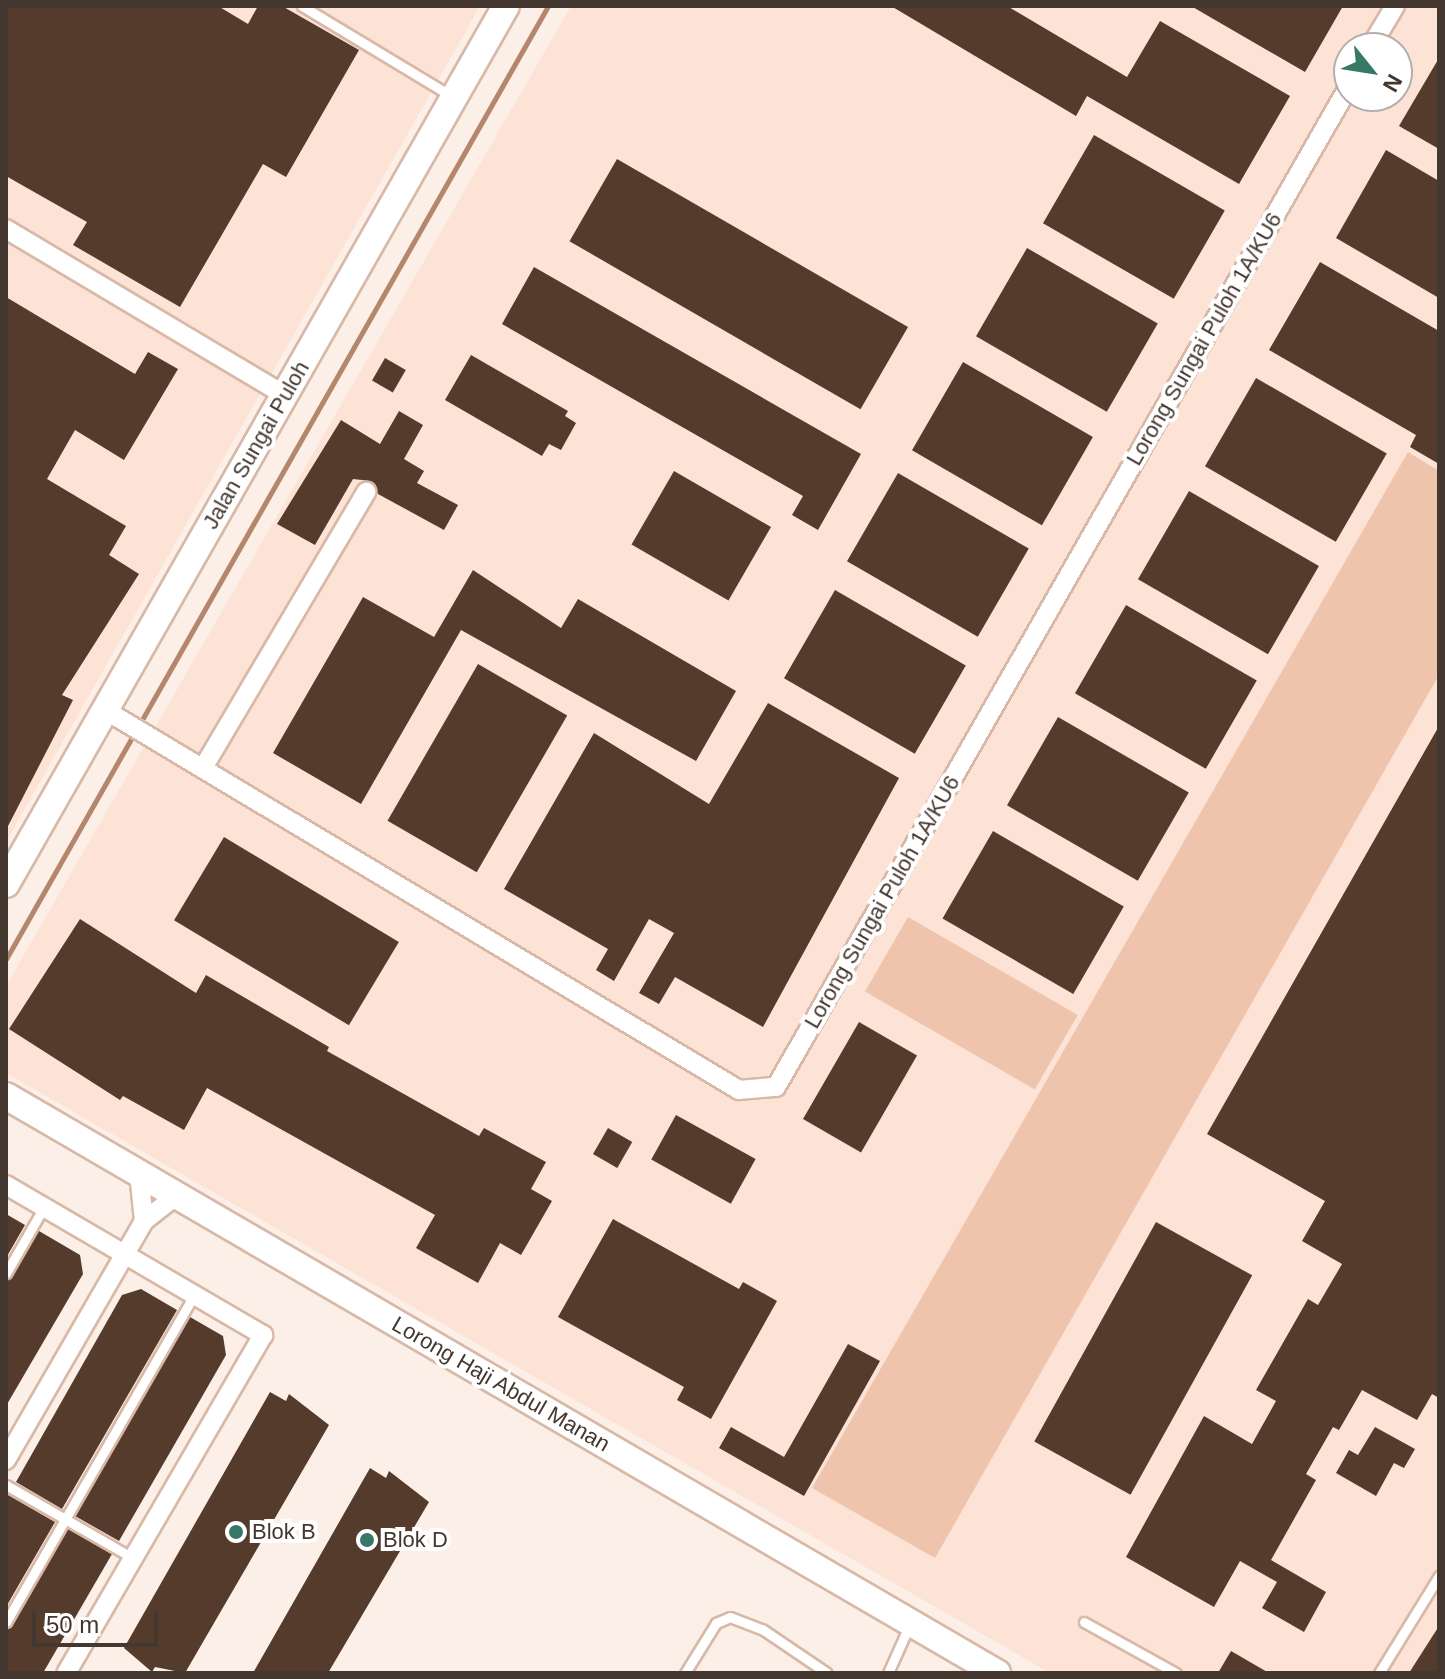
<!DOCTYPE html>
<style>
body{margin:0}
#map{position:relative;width:1445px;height:1679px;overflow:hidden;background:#fcefe7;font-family:Arial,sans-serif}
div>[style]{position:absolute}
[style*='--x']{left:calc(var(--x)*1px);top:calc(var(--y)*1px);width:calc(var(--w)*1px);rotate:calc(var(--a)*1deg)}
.built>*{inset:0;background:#fce3d5}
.green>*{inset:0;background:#efc4ad;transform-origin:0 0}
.stream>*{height:5px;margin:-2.5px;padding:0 2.5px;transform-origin:2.5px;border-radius:2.5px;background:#b4876d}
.building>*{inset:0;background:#553b2b;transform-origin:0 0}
.roads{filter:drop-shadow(2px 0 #d8b8a6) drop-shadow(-2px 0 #d8b8a6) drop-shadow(0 2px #d8b8a6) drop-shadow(0 -2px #d8b8a6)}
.lane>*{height:9px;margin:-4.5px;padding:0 4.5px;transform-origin:4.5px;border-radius:4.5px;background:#fff}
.street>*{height:18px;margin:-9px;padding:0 9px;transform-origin:9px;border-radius:9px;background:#fff}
.secondary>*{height:26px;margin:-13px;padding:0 13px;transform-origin:13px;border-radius:13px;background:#fff}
.dots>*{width:22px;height:22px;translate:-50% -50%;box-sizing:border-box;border:4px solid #fff;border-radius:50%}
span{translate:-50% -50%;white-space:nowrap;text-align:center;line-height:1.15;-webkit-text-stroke:8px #fff;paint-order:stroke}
.street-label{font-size:22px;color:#443730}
.poi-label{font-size:22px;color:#443730}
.left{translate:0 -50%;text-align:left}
.frame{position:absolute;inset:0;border:8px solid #443730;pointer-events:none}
.north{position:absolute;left:1333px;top:32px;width:80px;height:80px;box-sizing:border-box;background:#fff;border:2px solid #b4afac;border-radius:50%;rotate:120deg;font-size:22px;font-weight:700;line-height:32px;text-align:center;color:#443730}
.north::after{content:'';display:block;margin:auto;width:28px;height:36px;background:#377867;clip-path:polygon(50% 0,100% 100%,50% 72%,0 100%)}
.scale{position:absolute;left:32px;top:1611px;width:126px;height:36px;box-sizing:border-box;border:4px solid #443730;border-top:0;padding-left:10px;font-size:24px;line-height:28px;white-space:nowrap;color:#443730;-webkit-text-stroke:6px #fff;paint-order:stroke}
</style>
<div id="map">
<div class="built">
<i style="clip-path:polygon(6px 6px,480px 6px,6px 842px)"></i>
<i style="clip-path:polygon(evenodd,571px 6px,1439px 6px,1439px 1673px,1050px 1673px,6px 1073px,6px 986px,571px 6px,1349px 48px,1397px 48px,1397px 96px,1349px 96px,1349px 48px)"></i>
</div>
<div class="green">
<i style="clip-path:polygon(1408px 452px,1439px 471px,1439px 675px,935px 1558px,812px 1488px)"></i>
<i style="left:908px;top:917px;width:196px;height:86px;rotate:30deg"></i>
</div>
<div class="stream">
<i style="--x:139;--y:725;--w:827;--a:-60.37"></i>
<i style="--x:6;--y:959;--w:259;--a:-60.4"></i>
</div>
<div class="building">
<i style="clip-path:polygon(6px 6px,218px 6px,248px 24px,258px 6px,282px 6px,359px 50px,286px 177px,263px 164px,180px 307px,73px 245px,87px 222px,6px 176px)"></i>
<i style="clip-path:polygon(891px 6px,1007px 6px,1127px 77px,1160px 21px,1290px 96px,1239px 184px,1087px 96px,1076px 116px)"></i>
<i style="clip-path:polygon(1191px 6px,1343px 6px,1305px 72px)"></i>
<i style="clip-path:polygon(1439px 58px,1439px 149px,1399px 126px)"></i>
<i style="left:1094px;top:135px;width:151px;height:102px;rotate:30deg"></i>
<i style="clip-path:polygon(1386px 150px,1439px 181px,1439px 298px,1336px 238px)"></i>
<i style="left:617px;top:159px;width:336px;height:95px;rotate:30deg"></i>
<i style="left:1027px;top:248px;width:151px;height:102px;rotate:30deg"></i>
<i style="clip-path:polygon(1320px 262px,1439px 331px,1439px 464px,1410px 447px,1416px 435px,1269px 350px)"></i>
<i style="clip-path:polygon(534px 267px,861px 454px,818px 530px,792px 515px,803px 496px,502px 324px)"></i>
<i style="clip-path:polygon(6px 297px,135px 374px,148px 352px,178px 369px,124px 460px,75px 430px,47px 479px,126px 526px,109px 555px,139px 574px,62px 695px,73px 700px,6px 830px)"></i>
<i style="clip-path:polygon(471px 355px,568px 411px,565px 416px,576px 423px,561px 450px,549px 444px,542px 456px,445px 400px)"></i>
<i style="left:385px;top:358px;width:24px;height:26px;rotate:30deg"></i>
<i style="left:963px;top:362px;width:150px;height:102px;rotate:30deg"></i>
<i style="left:1256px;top:378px;width:151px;height:102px;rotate:30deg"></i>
<i style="clip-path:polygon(399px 411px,423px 425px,404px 459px,424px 471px,417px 483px,458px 505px,444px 530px,378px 494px,371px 481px,353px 479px,315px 545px,277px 524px,341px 420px,380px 444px)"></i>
<i style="left:674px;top:471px;width:112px;height:85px;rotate:30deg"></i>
<i style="left:898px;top:473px;width:151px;height:102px;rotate:30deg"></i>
<i style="left:1189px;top:491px;width:150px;height:102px;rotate:30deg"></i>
<i style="clip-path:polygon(473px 570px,561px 628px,578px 599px,736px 691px,696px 761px,461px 630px,361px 804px,273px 753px,363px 597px,434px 637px)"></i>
<i style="left:835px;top:590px;width:151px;height:102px;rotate:30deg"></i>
<i style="left:1126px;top:605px;width:151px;height:102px;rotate:30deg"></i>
<i style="left:478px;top:664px;width:103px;height:181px;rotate:30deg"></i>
<i style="clip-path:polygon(768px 703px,899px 778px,763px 1027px,675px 977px,659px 1004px,639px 993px,674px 933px,649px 919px,614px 981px,596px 970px,608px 949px,504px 889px,594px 733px,709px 804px)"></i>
<i style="left:1058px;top:717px;width:151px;height:102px;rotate:30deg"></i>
<i style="clip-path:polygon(1439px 726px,1439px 1398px,1432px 1394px,1417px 1420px,1362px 1390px,1339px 1430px,1333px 1427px,1306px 1474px,1316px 1480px,1271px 1560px,1326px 1592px,1304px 1632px,1262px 1608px,1277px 1582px,1240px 1561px,1214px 1607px,1126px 1557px,1204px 1416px,1252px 1444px,1276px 1401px,1256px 1390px,1308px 1299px,1318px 1305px,1342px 1264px,1302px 1241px,1325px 1201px,1207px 1134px)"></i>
<i style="left:993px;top:831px;width:151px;height:101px;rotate:30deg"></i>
<i style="left:224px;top:837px;width:204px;height:97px;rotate:31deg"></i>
<i style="clip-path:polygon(80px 919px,196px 993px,206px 975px,329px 1047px,327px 1051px,479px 1136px,484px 1128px,546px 1162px,531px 1189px,552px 1201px,521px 1255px,500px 1243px,478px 1283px,416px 1248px,435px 1215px,207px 1088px,184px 1130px,123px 1096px,120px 1100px,9px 1029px)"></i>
<i style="left:859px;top:1022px;width:67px;height:112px;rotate:30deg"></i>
<i style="left:676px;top:1115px;width:91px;height:51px;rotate:29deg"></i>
<i style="left:608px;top:1128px;width:28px;height:30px;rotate:30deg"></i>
<i style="clip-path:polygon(6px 1214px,25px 1225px,6px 1258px)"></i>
<i style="clip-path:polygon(613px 1219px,739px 1289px,743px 1282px,777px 1301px,711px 1419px,677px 1400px,684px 1387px,558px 1317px)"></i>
<i style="left:1156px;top:1222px;width:110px;height:251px;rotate:29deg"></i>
<i style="clip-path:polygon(39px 1231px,80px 1255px,83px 1274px,6px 1406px,6px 1280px)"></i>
<i style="clip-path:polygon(141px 1289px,177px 1310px,62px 1509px,16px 1482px,122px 1295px)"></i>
<i style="clip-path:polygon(190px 1317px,223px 1336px,226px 1355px,119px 1541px,75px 1516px)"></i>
<i style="clip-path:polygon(848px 1344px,880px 1361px,804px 1496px,719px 1448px,731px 1427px,784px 1457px)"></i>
<i style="clip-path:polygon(270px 1392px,286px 1401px,289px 1394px,329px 1425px,185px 1673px,155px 1667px,152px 1672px,124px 1648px)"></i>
<i style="clip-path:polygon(1375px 1427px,1415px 1449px,1404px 1468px,1394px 1463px,1376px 1496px,1336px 1473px,1349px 1450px,1358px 1455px)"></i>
<i style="clip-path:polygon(370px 1468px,386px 1478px,389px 1471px,429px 1502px,328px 1673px,253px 1673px)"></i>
<i style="clip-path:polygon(8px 1495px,55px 1522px,6px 1607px,6px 1499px)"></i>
<i style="clip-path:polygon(68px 1529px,112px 1554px,43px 1673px,6px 1673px,6px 1629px)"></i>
<i style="clip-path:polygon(1439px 1626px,1439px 1673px,1409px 1673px)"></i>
<i style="clip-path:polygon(1231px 1651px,1269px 1673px,1218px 1673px)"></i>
</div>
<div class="roads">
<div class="lane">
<i style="--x:302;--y:6;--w:174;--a:31.1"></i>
<i style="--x:6;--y:1273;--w:76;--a:-60.1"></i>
<i style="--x:6;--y:1485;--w:146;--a:29.9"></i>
<i style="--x:6;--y:1622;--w:377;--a:-60.1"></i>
<i style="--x:1084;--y:1622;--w:105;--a:29"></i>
<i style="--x:685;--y:1673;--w:59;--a:-58.2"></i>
<i style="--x:716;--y:1623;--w:15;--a:-23"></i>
<i style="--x:730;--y:1617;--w:34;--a:21"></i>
<i style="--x:762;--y:1629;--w:78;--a:34.1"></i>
<i style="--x:888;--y:1673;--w:51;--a:-65.9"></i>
<i style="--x:1379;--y:1673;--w:114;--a:-58.3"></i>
</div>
<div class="street">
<i style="--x:1370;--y:48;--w:49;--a:-59.2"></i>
<i style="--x:6;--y:229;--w:325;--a:30.8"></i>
<i style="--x:105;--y:710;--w:739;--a:30.94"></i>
<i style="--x:739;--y:1090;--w:37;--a:-5"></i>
<i style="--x:776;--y:1087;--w:1153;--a:-60.21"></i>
<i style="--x:203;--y:768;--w:321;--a:-59.4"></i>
<i style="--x:139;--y:1173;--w:48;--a:84.1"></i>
<i style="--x:6;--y:1185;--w:298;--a:30.3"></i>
<i style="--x:263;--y:1335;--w:391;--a:120.2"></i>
<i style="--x:6;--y:1460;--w:276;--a:-60"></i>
<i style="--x:144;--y:1221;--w:42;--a:-38.2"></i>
</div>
<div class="secondary">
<i style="--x:6;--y:884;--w:1010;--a:-60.34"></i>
<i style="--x:6;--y:1096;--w:1147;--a:30.21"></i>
</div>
</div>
<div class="dots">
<i style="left:236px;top:1532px;background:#377867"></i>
<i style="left:367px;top:1540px;background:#377867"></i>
</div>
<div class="street-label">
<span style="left:1204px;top:339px;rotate:-60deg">Lorong Sungai Puloh 1A/KU6</span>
<span style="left:256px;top:445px;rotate:-60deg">Jalan Sungai Puloh</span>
<span style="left:882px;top:902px;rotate:-60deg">Lorong Sungai Puloh 1A/KU6</span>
<span style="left:501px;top:1384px;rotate:30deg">Lorong Haji Abdul Manan</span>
</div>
<div class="poi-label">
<span class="left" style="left:252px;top:1532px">Blok B</span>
<span class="left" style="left:383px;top:1540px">Blok D</span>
</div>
<div class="frame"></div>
<div class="north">N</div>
<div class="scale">50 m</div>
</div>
